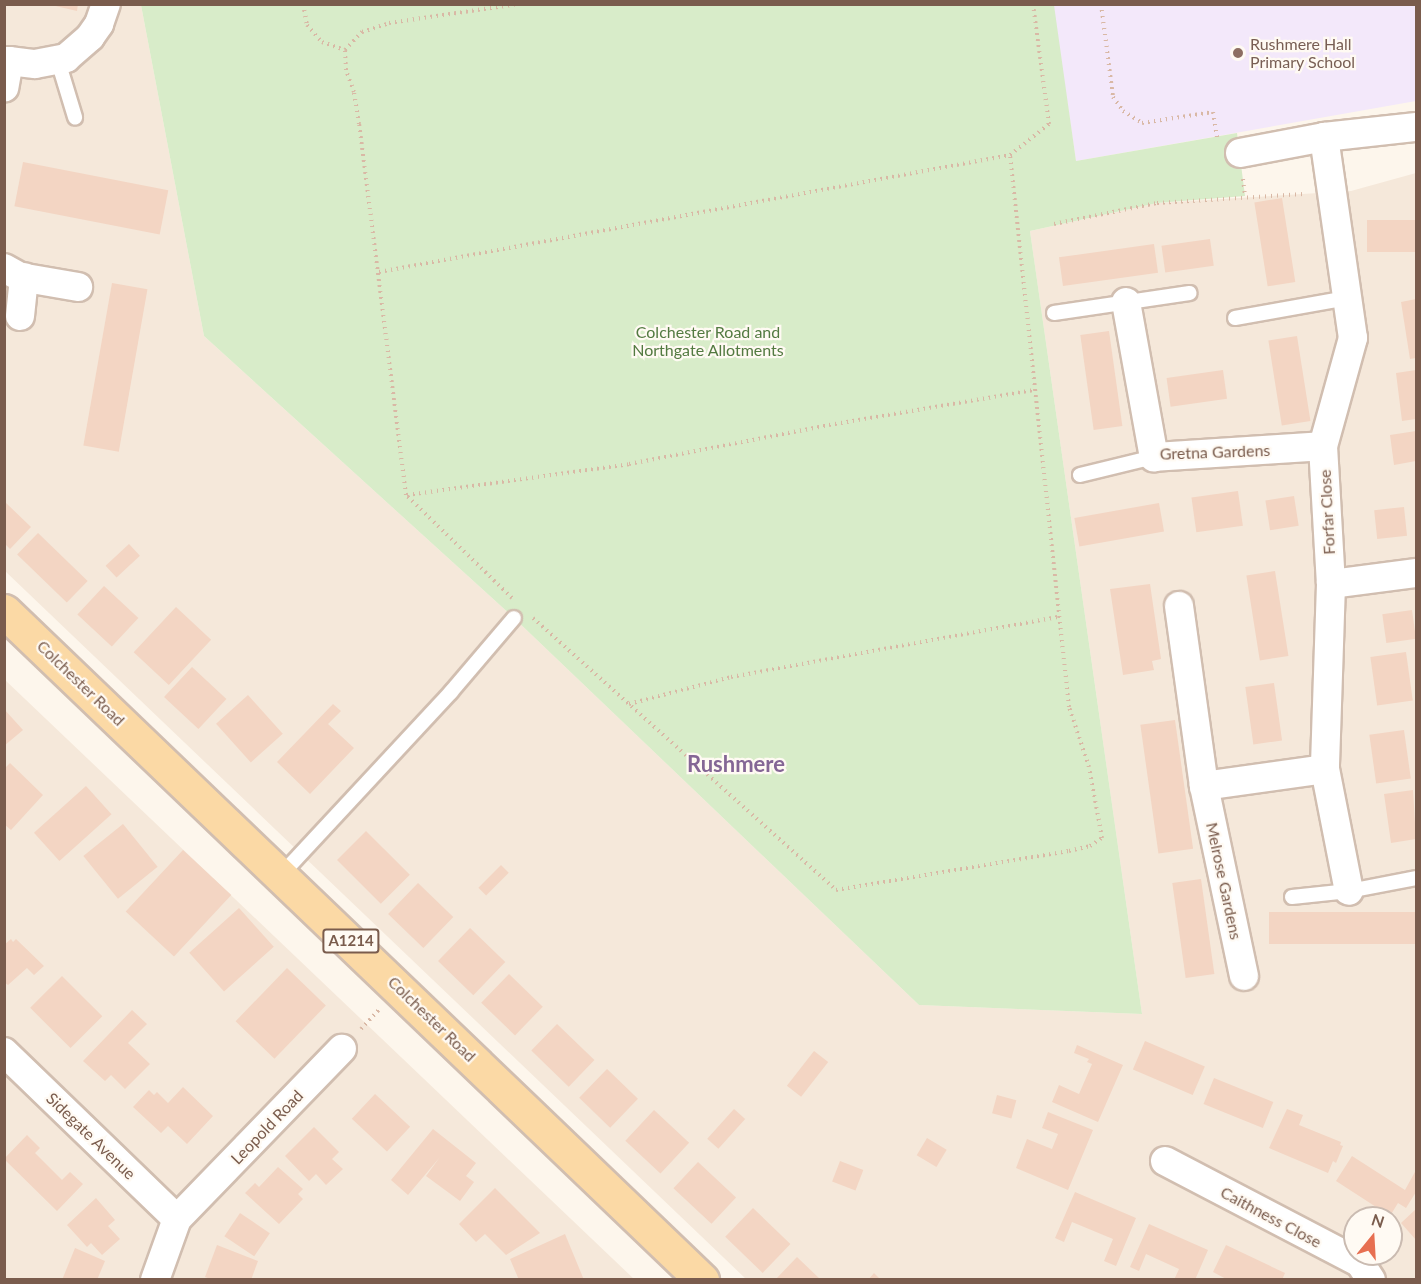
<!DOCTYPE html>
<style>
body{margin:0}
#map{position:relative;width:1421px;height:1284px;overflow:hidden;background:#fdf6ec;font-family:Lato,sans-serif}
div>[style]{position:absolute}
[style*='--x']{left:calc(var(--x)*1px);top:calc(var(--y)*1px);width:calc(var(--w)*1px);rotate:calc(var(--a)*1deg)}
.residential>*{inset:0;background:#f5e8da}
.education>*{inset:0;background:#f3e8fa}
.green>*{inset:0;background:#d8ecc9}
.building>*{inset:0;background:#f3d5c3;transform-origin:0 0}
.path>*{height:4px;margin-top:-2px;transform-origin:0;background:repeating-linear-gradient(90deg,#d9b8a5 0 1.5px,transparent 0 6px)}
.roads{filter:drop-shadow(2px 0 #d1beb0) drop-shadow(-2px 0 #d1beb0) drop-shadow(0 2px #d1beb0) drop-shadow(0 -2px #d1beb0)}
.lane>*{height:14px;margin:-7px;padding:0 7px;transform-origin:7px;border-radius:7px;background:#fff}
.street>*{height:28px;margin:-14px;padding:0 14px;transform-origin:14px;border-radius:14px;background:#fff}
.primary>*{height:33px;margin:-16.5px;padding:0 16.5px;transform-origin:16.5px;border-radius:16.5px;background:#fbd9a5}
.dots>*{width:16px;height:16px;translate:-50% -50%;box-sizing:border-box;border:3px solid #fffaf3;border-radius:50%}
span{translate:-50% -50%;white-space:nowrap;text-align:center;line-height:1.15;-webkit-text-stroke:4.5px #fffaf3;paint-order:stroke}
.shield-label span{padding:2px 4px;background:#fffaf3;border:2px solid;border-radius:4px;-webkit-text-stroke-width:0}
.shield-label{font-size:15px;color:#7a5c4d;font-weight:700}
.education-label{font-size:16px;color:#785e54}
.left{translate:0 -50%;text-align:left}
.park-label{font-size:16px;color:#537a41}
.street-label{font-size:16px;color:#7a5c4d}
.district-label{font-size:22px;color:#846695;font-weight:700}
.frame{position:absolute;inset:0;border:6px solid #7a5c4d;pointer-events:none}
.north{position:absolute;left:1343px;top:1206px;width:60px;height:60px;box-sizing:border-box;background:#fffaf3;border:2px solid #cabbb1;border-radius:50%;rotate:18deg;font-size:16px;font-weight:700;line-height:24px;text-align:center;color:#7a5c4d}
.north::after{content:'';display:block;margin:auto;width:21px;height:27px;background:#e76f51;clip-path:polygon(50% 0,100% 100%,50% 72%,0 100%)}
</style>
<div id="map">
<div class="residential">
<i style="clip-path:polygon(evenodd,4px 5px,141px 5px,204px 336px,514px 618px,919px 1005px,1142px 1014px,1030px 231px,1157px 203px,1351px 191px,1416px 173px,1416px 1279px,746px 1279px,5px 571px,4px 5px,1355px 1218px,1391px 1218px,1391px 1254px,1355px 1254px,1355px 1218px)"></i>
<i style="clip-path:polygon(4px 679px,423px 1078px,634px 1279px,5px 1279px)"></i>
</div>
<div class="education">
<i style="clip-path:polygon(1053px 5px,1416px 5px,1416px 101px,1076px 161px)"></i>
</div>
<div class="green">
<i style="clip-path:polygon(141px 5px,1054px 5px,1076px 161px,1237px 133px,1245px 196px,1157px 203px,1030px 231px,1142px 1014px,919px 1005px,514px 618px,204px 336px)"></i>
</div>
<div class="building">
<i style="clip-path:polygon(47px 4px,78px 4px,77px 11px)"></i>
<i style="left:23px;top:162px;width:148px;height:45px;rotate:11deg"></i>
<i style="left:1282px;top:198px;width:85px;height:28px;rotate:81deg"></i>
<i style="left:1416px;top:220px;width:32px;height:49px;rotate:90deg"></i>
<i style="left:1210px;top:239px;width:27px;height:49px;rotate:82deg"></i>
<i style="left:1154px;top:244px;width:29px;height:96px;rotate:82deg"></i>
<i style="left:112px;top:283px;width:36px;height:165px;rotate:10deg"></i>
<i style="clip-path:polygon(1416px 299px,1416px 358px,1410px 359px,1401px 302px)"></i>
<i style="left:1109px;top:331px;width:96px;height:29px;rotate:82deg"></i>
<i style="left:1297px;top:336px;width:86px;height:29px;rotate:81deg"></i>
<i style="left:1223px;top:370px;width:29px;height:57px;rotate:82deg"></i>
<i style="clip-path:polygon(1416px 370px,1416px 419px,1402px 421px,1396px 373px)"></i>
<i style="clip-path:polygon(1416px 431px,1416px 461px,1394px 465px,1390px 435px)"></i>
<i style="left:1238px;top:491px;width:35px;height:47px;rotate:82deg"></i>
<i style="left:1294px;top:496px;width:30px;height:29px;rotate:81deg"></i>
<i style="clip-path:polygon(4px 501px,31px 527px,10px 549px,4px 543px)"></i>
<i style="left:1159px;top:503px;width:29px;height:86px;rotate:80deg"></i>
<i style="left:1404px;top:507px;width:29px;height:30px;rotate:84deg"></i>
<i style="left:38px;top:533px;width:69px;height:30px;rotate:44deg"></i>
<i style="left:129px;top:544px;width:16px;height:32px;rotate:47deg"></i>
<i style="left:1275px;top:571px;width:86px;height:29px;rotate:81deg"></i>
<i style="clip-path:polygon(1150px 584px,1161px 659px,1152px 661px,1154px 670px,1123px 675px,1110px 589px)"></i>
<i style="left:104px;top:586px;width:47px;height:39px;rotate:43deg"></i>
<i style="left:176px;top:607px;width:48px;height:62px;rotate:43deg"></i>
<i style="left:1412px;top:610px;width:29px;height:30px;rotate:82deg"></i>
<i style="left:1406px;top:652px;width:49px;height:36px;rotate:82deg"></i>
<i style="left:192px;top:667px;width:47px;height:41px;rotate:43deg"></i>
<i style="left:1274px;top:683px;width:58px;height:29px;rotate:82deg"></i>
<i style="left:248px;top:695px;width:52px;height:43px;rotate:48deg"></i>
<i style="clip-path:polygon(333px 704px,341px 711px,328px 724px,354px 748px,310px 794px,277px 762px)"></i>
<i style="clip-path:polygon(4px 709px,23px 730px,4px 746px)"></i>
<i style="left:1175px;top:720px;width:130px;height:35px;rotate:82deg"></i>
<i style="left:1404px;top:730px;width:49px;height:35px;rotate:82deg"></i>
<i style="clip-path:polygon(10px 763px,43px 795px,11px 830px,4px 824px,4px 769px)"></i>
<i style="left:86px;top:786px;width:38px;height:70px;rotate:48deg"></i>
<i style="clip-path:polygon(1413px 790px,1416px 839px,1391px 843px,1384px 794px)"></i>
<i style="left:123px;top:824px;width:55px;height:51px;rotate:51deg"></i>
<i style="left:366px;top:831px;width:62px;height:41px;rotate:45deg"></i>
<i style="left:183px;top:850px;width:66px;height:84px;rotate:43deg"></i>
<i style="left:501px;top:865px;width:11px;height:32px;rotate:45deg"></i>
<i style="left:1201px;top:879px;width:96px;height:29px;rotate:82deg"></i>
<i style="left:418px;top:883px;width:49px;height:43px;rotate:44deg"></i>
<i style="left:239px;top:908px;width:52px;height:67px;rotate:48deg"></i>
<i style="left:1416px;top:912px;width:32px;height:147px;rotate:90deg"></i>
<i style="left:470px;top:928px;width:49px;height:46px;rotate:44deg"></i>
<i style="clip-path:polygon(11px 939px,13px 942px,16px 939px,44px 966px,34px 975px,27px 968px,8px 985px,4px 982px,4px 945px)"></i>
<i style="left:287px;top:968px;width:54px;height:74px;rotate:44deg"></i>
<i style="left:509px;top:974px;width:47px;height:40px;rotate:44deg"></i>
<i style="left:62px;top:976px;width:57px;height:45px;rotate:45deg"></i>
<i style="clip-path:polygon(132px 1010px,147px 1024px,128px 1043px,150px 1064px,125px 1089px,111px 1075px,105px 1081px,83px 1061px)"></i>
<i style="left:557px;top:1024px;width:52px;height:37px;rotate:44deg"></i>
<i style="left:1145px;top:1041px;width:65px;height:31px;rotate:23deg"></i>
<i style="clip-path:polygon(1077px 1045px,1123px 1065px,1098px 1122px,1052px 1102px,1059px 1085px,1079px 1094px,1092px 1064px,1087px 1062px,1089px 1059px,1074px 1053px)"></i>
<i style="left:814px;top:1051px;width:18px;height:44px;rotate:38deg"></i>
<i style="left:607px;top:1069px;width:43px;height:40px;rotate:44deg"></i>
<i style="left:1214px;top:1078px;width:64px;height:28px;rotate:22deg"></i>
<i style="clip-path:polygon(183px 1087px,213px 1116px,187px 1144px,168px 1126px,161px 1133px,133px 1107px,149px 1090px,154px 1095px,157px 1092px,168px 1103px)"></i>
<i style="left:375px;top:1094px;width:48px;height:34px;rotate:43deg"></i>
<i style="left:997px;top:1095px;width:20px;height:19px;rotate:15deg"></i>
<i style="left:734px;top:1109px;width:15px;height:40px;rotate:42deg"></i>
<i style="clip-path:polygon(1287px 1109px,1303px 1115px,1299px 1125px,1341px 1142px,1340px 1145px,1343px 1146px,1336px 1163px,1333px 1161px,1328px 1173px,1269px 1148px)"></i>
<i style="left:654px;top:1110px;width:48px;height:42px;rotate:43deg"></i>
<i style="clip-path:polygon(1048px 1112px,1093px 1130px,1068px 1190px,1016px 1168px,1027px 1139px,1052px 1149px,1058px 1134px,1042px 1128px)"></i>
<i style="clip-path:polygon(314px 1127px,339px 1152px,332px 1159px,343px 1169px,326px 1185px,316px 1174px,309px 1181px,285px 1156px)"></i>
<i style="clip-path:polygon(433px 1129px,476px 1163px,466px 1176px,474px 1182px,460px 1201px,426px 1176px,440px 1157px,408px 1195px,391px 1180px)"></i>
<i style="clip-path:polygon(27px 1135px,40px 1148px,35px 1153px,62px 1180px,70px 1172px,83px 1184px,57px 1211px,4px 1159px)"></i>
<i style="left:927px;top:1138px;width:23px;height:20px;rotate:31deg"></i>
<i style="clip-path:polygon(1352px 1156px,1405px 1190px,1416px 1170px,1416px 1192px,1406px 1208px,1398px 1203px,1390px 1216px,1336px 1181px)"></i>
<i style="left:840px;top:1161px;width:25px;height:22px;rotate:21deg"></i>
<i style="left:698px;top:1162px;width:52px;height:36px;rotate:43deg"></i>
<i style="clip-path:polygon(278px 1167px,303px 1189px,298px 1194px,303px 1199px,279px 1224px,245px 1193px,255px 1183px,259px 1187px)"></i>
<i style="clip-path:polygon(495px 1188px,540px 1233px,506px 1255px,485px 1234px,476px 1242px,459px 1224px)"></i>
<i style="clip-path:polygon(1075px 1192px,1136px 1218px,1116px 1266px,1104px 1261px,1113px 1239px,1072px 1222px,1064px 1242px,1055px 1238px)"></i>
<i style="clip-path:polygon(96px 1198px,115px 1220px,108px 1226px,120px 1239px,102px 1255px,91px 1243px,87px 1247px,67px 1225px)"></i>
<i style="left:753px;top:1208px;width:52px;height:40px;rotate:44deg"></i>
<i style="clip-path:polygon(1416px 1209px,1416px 1240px,1401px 1223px)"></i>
<i style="left:240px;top:1213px;width:36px;height:28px;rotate:34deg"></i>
<i style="clip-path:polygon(1149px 1224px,1208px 1250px,1195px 1280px,1174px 1280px,1179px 1269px,1146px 1254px,1139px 1271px,1130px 1267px)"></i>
<i style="clip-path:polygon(565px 1234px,584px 1280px,519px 1280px,510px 1259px)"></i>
<i style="clip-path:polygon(217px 1245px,258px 1261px,251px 1280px,213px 1280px,205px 1277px)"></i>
<i style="clip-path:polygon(1226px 1245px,1285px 1273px,1282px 1280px,1228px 1280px,1213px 1272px)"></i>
<i style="clip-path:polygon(75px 1248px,105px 1261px,97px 1280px,62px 1280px)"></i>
<i style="clip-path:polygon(797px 1257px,821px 1280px,775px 1280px)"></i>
<i style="clip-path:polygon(874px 1273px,881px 1280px,868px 1280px)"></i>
</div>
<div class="path">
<i style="--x:303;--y:4;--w:21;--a:79"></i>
<i style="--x:307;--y:25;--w:23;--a:49"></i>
<i style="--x:322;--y:42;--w:24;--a:19"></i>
<i style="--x:1101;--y:4;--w:94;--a:82.6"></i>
<i style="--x:1113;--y:97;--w:17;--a:54"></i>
<i style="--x:1123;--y:111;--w:22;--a:32"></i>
<i style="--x:1142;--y:123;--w:72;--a:-8.8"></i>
<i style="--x:1213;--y:112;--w:26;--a:81"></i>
<i style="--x:1243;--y:179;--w:17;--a:83"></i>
<i style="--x:1054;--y:224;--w:105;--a:-11.5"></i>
<i style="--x:1157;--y:203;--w:147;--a:-3.5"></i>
<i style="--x:379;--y:272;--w:642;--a:-10.5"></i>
<i style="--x:407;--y:495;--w:224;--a:-7.9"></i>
<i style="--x:629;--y:464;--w:204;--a:-11"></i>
<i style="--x:829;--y:425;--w:208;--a:-9.7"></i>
<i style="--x:512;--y:598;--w:148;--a:-135.8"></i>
<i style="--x:406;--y:495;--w:374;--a:-97.2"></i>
<i style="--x:359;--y:124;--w:32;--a:-99"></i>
<i style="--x:354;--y:92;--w:23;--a:-110"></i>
<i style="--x:346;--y:70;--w:20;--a:-93"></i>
<i style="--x:345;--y:50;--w:25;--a:-47"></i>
<i style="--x:362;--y:32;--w:28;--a:-18"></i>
<i style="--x:389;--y:23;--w:129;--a:-8.4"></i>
<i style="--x:533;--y:618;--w:407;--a:41.9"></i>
<i style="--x:836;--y:890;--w:236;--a:-9.5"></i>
<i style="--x:1069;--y:851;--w:22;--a:-13"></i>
<i style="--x:1090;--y:846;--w:14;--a:-34"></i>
<i style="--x:1102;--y:838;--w:72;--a:-100.4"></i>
<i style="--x:1089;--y:767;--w:63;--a:-108.4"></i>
<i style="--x:1069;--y:707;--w:555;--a:-96.1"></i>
<i style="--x:1010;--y:155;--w:50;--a:-38.5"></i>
<i style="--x:1049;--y:124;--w:121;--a:-97.6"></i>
<i style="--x:629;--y:704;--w:106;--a:-14.8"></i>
<i style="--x:731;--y:677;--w:332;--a:-10.4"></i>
<i style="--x:361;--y:1029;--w:26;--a:-47"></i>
</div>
<div class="roads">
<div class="lane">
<i style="--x:58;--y:61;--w:59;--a:73.1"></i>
<i style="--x:1054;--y:313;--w:137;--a:-8.4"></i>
<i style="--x:1235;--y:318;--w:114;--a:-10.1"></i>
<i style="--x:1080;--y:475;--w:76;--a:-13.7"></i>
<i style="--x:281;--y:875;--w:250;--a:-47.1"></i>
<i style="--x:451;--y:692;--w:97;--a:-49.6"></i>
<i style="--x:1292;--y:897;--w:57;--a:-6"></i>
<i style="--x:1349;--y:891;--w:68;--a:-11"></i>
</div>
<div class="street">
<i style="--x:4;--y:61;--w:5;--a:0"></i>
<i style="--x:9;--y:61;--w:27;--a:100"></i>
<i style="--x:9;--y:61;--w:26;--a:7"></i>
<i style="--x:35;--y:64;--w:32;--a:-11"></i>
<i style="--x:66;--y:58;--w:32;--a:-41"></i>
<i style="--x:90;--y:37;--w:16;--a:-55"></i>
<i style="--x:99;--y:24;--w:21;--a:-71"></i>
<i style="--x:1324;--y:137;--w:203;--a:81.8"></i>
<i style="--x:1353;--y:338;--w:112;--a:105.5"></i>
<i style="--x:1323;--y:446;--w:138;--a:86.7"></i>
<i style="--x:1331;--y:584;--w:185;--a:91.9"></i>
<i style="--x:1325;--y:769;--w:124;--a:78.9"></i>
<i style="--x:1240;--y:153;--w:86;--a:-10.8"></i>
<i style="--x:1324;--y:137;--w:93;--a:-6.2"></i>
<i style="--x:4;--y:268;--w:18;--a:29"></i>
<i style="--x:20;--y:277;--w:59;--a:9.8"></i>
<i style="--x:1126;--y:302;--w:158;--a:79.8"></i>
<i style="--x:1154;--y:457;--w:169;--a:-3.7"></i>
<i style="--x:20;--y:316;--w:39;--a:-84"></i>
<i style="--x:1331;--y:584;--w:86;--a:-7.4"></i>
<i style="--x:1179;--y:606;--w:182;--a:82.1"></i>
<i style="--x:1204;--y:786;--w:194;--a:78.1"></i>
<i style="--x:1204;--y:786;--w:122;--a:-8"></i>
<i style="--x:4;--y:1052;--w:240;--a:44"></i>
<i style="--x:1165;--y:1161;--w:220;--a:27.6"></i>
<i style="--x:1360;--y:1263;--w:20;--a:57"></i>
<i style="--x:155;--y:1280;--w:65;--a:-70.2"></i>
<i style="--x:177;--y:1219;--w:237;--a:-45.9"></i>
</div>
<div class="primary">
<i style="--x:4;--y:611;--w:967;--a:43.78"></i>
</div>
</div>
<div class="dots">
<i style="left:1238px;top:53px;background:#8d6e63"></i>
</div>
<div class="shield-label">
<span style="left:351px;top:941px">A1214</span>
</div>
<div class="education-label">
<span class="left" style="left:1250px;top:53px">Rushmere Hall<br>Primary School</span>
</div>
<div class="park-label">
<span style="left:708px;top:341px">Colchester Road and<br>Northgate Allotments</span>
</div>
<div class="street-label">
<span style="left:1215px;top:452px;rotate:-2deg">Gretna Gardens</span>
<span style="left:1327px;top:512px;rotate:-93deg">Forfar Close</span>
<span style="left:81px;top:683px;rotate:44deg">Colchester Road</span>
<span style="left:1224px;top:881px;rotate:78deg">Melrose Gardens</span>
<span style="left:432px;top:1019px;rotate:44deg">Colchester Road</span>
<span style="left:267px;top:1127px;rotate:-46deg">Leopold Road</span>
<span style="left:91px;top:1136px;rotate:44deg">Sidegate Avenue</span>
<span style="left:1271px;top:1217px;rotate:28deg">Caithness Close</span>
</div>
<div class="district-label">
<span style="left:736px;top:764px">Rushmere</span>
</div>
<div class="frame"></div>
<div class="north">N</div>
</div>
